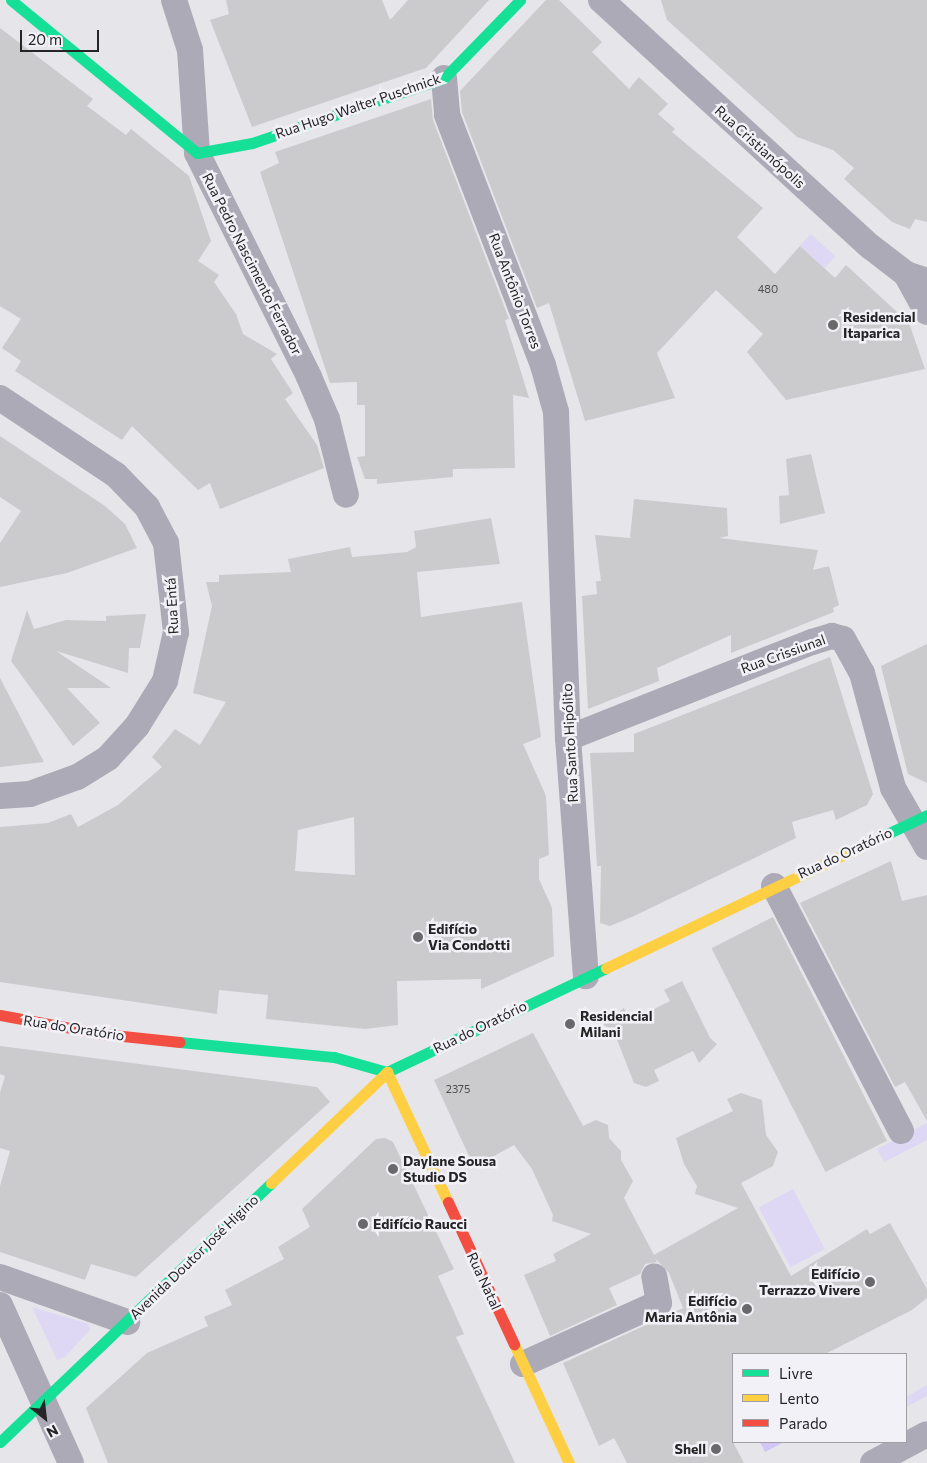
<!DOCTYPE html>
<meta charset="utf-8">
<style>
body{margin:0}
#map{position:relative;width:927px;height:1463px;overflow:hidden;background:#e6e5ea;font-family:Commissioner,sans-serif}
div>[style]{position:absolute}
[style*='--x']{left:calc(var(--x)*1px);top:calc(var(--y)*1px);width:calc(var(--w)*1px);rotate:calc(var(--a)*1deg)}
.green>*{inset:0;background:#ded8f4;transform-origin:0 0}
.water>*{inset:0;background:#d1c6f5}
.building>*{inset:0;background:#cbcbce;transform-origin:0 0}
.street>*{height:26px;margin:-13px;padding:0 13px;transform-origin:13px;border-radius:13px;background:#adaab7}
.fast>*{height:11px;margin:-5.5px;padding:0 5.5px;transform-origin:5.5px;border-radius:5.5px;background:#16e098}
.slow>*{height:11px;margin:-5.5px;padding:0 5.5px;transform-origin:5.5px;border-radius:5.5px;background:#ffcf43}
.jam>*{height:11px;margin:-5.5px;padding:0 5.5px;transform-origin:5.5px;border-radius:5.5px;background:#f24e42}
.dots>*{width:14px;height:14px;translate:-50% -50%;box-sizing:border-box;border:2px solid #f3f1f8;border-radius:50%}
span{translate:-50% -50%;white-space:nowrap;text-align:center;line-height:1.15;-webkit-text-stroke:5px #f3f1f8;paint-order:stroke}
.number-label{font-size:11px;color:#4e4e51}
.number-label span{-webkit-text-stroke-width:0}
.street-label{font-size:14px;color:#252527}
.poi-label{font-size:14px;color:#252527;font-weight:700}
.left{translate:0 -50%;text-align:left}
.right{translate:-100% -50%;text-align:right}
.legend{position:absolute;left:732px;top:1353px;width:175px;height:90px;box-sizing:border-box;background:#f3f1f8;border:1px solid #a19fa4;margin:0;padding:6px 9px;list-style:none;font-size:15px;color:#252527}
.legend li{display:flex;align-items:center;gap:10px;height:25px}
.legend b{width:25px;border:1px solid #a19fa4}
.north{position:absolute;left:20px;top:1393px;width:50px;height:50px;-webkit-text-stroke:4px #f3f1f8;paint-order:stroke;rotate:151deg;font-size:14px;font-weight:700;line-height:20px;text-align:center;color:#252527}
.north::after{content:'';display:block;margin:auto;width:18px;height:22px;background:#252527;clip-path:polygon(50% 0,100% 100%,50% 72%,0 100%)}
.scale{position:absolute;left:20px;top:30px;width:79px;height:22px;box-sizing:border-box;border:2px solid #252527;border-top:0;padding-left:6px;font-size:15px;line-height:18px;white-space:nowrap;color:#252527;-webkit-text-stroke:4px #f3f1f8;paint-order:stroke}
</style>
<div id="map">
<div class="green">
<i style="left:811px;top:234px;width:33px;height:16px;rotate:43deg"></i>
<i style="clip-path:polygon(927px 1123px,927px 1140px,884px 1162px,877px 1149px)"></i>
<i style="left:793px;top:1189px;width:68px;height:39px;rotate:62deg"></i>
<i style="clip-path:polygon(32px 1307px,89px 1324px,90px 1330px,65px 1357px,57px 1360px)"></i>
<i style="clip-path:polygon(927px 1385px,927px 1396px,906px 1407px,906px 1397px)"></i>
</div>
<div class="water">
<i style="clip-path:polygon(760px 1442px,784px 1442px,765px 1452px)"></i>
</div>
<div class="building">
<i style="clip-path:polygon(226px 0,382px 0,390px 20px,408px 0,489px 0,426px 68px,252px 127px,210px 20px,229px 14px)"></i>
<i style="clip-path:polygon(546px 0,559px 0,602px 42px,592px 52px,629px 89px,639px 77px,668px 104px,658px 114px,675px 129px,672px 132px,763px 208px,737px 237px,775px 274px,800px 246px,835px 278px,846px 265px,909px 323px,925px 369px,786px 400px,747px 352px,763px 334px,716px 290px,657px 353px,675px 398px,585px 421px,549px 303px,537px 308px,462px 112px,460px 91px)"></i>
<i style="clip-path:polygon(661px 0,927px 0,927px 222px,915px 219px,910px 229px,892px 222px,844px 179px,854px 168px,833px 150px,797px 137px,785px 126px,667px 20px)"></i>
<i style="clip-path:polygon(0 28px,93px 99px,87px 106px,126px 135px,131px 129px,189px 176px,211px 241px,198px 261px,219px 275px,214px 282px,236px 314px,243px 334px,277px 354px,271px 359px,293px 393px,285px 399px,317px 445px,324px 468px,220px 509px,210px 483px,198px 490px,132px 426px,122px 440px,15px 371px,21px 361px,2px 348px,21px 319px,0 306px)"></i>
<i style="clip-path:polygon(431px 99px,433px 120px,509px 319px,505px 320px,529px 398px,513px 395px,515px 468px,453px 469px,453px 477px,377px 484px,377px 479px,365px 479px,357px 457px,365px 456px,365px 405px,357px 405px,357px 382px,330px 383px,260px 172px,279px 163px,275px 152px)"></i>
<i style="clip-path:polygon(0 436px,105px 506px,125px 524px,137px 548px,67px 573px,0 587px,0 543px,21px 511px,0 497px)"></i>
<i style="clip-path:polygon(811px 454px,825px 513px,780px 524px,779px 496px,789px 495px,786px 459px)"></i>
<i style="clip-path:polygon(634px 499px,727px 508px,728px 536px,719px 538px,818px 550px,813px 570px,829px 566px,839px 605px,833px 608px,834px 612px,731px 653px,731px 635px,657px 668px,659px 681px,588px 709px,582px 596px,597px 594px,596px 581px,601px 581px,595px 535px,630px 538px)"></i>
<i style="clip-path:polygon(evenodd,491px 518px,500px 564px,417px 572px,421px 617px,522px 602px,541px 737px,523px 744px,546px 796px,549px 855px,539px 859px,539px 879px,552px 908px,554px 956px,481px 989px,481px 979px,397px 981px,398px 1025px,365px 1029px,266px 1019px,268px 995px,219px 990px,217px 1014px,0 982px,0 827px,48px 823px,71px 814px,78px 827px,118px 805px,162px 767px,152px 757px,175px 729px,200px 745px,226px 702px,193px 693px,212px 606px,206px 582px,219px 582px,219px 575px,291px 572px,288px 559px,350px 547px,352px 557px,407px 552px,416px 547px,414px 531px,491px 518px,354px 817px,355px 875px,295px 871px,298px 830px,354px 817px)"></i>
<i style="clip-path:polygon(27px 610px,34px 629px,66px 620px,106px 621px,106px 616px,146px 614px,140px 648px,129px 648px,128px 673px,56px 651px,111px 688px,67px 688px,100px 723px,73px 746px,11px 661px)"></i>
<i style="clip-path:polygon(927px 644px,927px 783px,908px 774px,881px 666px)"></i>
<i style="clip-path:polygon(830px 657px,873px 794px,867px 805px,836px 820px,833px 810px,792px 822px,796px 838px,634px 916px,610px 926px,600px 923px,601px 866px,597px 866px,590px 753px,634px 752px,634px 734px)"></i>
<i style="clip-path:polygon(0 678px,44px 762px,0 767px)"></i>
<i style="clip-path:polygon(891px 861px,902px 901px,927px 895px,927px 1121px,905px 1082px,895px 1087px,800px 903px)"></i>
<i style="left:773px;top:917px;width:251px;height:69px;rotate:63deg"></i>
<i style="clip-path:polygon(682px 981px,710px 1038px,717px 1044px,699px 1063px,693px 1051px,654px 1070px,659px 1081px,646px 1087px,634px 1083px,614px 1032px,603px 1024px,624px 1008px,630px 1021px,670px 1001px,664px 990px)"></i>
<i style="clip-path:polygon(533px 1033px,583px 1126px,596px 1120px,608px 1125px,609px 1138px,621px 1151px,621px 1160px,633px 1181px,624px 1198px,654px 1255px,738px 1208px,695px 1194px,697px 1186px,684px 1164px,676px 1138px,733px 1111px,727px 1099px,741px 1093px,762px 1100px,766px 1135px,778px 1152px,773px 1166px,741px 1183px,791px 1276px,867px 1229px,870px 1234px,890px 1223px,927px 1289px,927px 1298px,912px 1310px,825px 1354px,733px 1354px,733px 1442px,744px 1463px,627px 1463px,614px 1438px,599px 1446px,563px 1363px,683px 1308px,669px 1273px,655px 1258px,657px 1262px,645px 1264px,640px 1274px,609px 1288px,617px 1305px,550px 1336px,524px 1275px,556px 1261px,553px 1254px,591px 1234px,552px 1221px,553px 1215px,532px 1169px,514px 1145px,474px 1167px,434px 1080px)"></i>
<i style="clip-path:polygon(0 1046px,317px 1087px,330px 1102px,136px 1277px,91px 1264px,85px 1280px,0 1252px,0 1186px,10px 1151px,0 1148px,0 1093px,5px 1076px,0 1074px)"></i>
<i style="clip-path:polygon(385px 1138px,393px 1142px,454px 1269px,438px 1276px,464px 1334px,456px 1337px,515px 1463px,108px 1463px,86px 1408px,147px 1353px,208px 1326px,204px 1317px,232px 1305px,225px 1290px,284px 1259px,278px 1247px,310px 1227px,302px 1209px,376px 1139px)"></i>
</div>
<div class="street">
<i style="--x:174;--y:0;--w:52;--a:72.3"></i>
<i style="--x:190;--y:50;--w:103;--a:86.1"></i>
<i style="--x:197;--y:153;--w:250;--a:63.4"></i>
<i style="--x:309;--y:377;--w:46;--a:66.8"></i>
<i style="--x:327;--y:419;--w:78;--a:76"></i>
<i style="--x:601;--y:0;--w:366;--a:42.5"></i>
<i style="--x:871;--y:247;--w:44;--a:37.6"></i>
<i style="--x:906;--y:274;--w:22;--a:18"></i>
<i style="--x:444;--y:78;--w:37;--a:85"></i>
<i style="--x:447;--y:115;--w:268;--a:69"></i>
<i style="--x:543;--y:365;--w:49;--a:74.5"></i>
<i style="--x:556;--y:412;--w:326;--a:87.9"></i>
<i style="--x:568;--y:738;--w:239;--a:85.7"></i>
<i style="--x:906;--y:274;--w:43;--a:61.1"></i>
<i style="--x:0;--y:398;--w:139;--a:33.6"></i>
<i style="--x:116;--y:475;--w:45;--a:45.9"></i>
<i style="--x:147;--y:507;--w:41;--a:62.2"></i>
<i style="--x:166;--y:543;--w:90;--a:83.6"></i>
<i style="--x:176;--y:632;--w:50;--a:102.7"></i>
<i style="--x:165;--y:681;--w:53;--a:121.9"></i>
<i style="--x:137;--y:726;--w:43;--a:132.2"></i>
<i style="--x:108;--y:758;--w:36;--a:148"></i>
<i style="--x:77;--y:777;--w:50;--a:160.1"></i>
<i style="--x:30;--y:794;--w:30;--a:176"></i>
<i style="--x:568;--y:738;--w:262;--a:-21.5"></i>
<i style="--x:812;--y:642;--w:21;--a:-17"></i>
<i style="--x:832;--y:636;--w:11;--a:15"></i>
<i style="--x:843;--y:639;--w:39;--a:61"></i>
<i style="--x:862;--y:673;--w:119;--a:74.9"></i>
<i style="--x:893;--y:788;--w:68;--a:60"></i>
<i style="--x:774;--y:886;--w:276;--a:62.6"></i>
<i style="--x:0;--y:1277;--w:135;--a:19.5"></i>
<i style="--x:0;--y:1305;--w:173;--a:65.8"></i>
<i style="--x:523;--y:1364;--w:149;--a:-24.2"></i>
<i style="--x:659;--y:1303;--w:27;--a:-100"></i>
<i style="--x:873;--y:1463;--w:61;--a:-28.2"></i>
</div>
<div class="fast">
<i style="--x:11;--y:0;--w:241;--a:39.4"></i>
<i style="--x:197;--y:153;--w:56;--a:-10.3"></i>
<i style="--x:252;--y:143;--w:203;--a:-18.7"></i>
<i style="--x:444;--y:78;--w:109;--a:-45.7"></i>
<i style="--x:868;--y:843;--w:65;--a:-25.4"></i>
<i style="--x:180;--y:1042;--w:155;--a:5.6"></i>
<i style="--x:334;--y:1057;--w:55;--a:15.8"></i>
<i style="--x:387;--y:1072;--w:242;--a:-25.4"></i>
<i style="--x:0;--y:1442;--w:375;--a:-43.7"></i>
</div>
<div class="slow">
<i style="--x:606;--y:968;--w:290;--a:-25.5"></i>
<i style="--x:271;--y:1183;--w:161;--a:-43.7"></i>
<i style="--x:387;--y:1072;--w:144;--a:64.9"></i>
<i style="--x:514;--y:1344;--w:131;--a:65.2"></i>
</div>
<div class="jam">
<i style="--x:0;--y:1015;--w:106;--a:10.4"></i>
<i style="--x:104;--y:1034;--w:76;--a:6"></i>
<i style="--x:448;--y:1202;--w:157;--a:65.1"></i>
</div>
<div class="dots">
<i style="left:833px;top:325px;background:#69686b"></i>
<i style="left:418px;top:937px;background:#69686b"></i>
<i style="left:570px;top:1024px;background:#69686b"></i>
<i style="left:393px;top:1169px;background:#69686b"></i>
<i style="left:363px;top:1224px;background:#69686b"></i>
<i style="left:870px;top:1282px;background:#69686b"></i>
<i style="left:747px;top:1309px;background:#69686b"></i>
<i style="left:716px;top:1449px;background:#69686b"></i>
</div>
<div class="number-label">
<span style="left:768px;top:289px">480</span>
<span style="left:458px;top:1089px">2375</span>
</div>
<div class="street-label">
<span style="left:358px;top:106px;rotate:-19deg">Rua Hugo Walter Puschnick</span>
<span style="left:760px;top:147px;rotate:42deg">Rua Cristianópolis</span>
<span style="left:252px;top:264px;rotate:63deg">Rua Pedro Nascimento Ferrador</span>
<span style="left:515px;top:291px;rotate:69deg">Rua Antônio Torres</span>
<span style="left:172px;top:606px;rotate:-93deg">Rua Entá</span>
<span style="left:783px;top:654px;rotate:-20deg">Rua Crissiunal</span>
<span style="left:570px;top:743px;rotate:-93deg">Rua Santo Hipólito</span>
<span style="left:845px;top:853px;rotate:-25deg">Rua do Oratório</span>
<span style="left:480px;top:1027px;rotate:-26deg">Rua do Oratório</span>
<span style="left:74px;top:1028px;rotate:9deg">Rua do Oratório</span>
<span style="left:194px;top:1257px;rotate:-44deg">Avenida Doutor José Higino</span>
<span style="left:484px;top:1281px;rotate:65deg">Rua Natal</span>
</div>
<div class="poi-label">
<span class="left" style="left:843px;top:325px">Residencial<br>Itaparica</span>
<span class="left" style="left:428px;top:937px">Edifício<br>Via Condotti</span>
<span class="left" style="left:580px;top:1024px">Residencial<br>Milani</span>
<span class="left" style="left:403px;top:1169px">Daylane Sousa<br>Studio DS</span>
<span class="left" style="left:373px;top:1224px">Edifício Raucci</span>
<span class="right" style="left:860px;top:1282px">Edifício<br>Terrazzo Vivere</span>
<span class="right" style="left:737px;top:1309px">Edifício<br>Maria Antônia</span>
<span class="right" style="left:706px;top:1449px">Shell</span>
</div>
<ul class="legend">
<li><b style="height:6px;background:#16e098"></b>Livre</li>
<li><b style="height:6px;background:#ffcf43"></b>Lento</li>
<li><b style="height:6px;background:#f24e42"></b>Parado</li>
</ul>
<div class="north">N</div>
<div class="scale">20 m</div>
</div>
